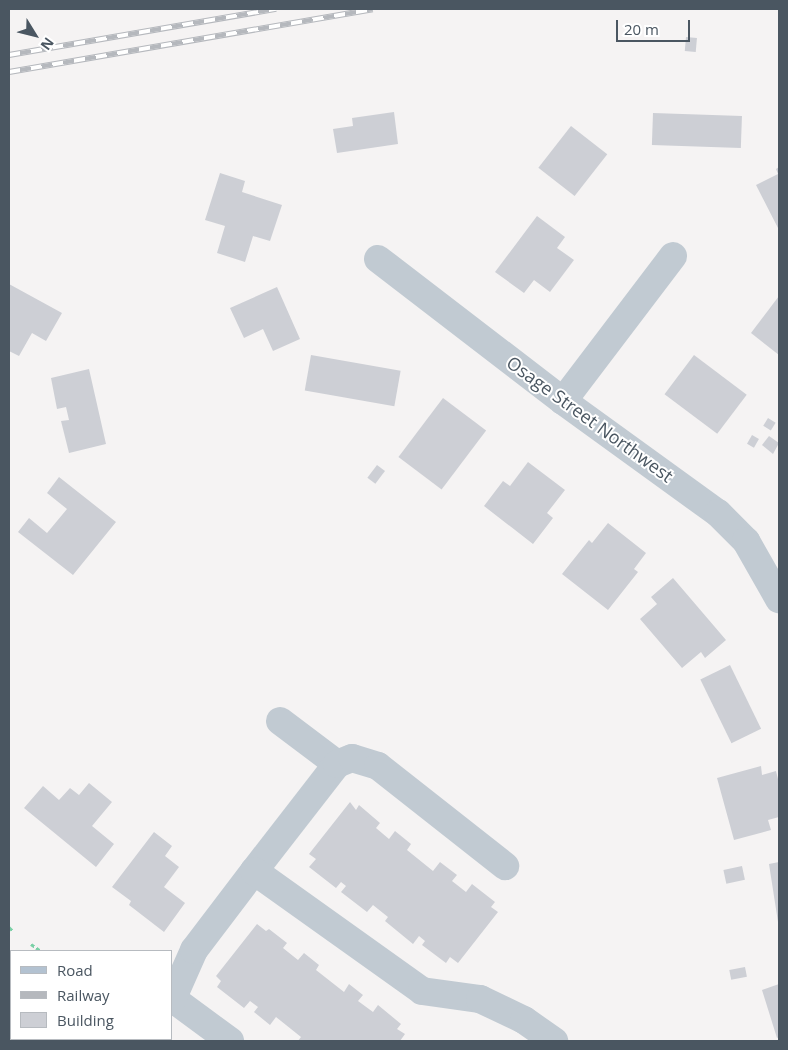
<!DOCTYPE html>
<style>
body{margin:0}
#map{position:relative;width:788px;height:1050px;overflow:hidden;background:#f5f3f3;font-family:"Open Sans",sans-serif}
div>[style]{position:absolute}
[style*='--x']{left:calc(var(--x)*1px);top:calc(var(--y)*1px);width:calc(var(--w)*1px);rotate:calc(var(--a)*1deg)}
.building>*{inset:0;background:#cdcfd5;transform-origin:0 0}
.path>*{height:3px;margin-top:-1.5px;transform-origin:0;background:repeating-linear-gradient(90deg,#7ad0a6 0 4px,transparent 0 6.5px)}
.minor>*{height:28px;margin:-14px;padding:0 14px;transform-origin:14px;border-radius:14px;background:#c1cad2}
.major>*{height:28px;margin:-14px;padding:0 14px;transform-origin:14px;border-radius:14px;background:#b3c2d1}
.rail>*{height:5.5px;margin-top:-2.75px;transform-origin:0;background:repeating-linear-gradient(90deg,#fff 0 11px,#b5b8bd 0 22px);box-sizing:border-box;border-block:1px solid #b5b8bd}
span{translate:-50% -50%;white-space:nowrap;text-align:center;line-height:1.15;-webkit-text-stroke:4px #fff;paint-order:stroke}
.street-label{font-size:18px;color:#4a5661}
.frame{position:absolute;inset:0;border:10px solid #4a5661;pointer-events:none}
.legend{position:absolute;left:10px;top:950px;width:162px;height:90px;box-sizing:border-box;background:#fff;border:1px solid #b7bbc0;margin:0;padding:6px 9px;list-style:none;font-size:15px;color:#4a5661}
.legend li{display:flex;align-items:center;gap:10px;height:25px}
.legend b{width:25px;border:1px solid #b7bbc0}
.north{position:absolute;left:10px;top:10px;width:50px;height:50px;-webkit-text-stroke:4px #fff;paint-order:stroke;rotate:126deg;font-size:14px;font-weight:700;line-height:20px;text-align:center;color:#4a5661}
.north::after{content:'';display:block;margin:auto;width:18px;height:22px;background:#4a5661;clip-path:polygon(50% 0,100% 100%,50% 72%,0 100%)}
.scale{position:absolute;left:616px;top:20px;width:74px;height:22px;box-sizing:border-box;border:2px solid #4a5661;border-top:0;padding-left:6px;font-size:15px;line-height:18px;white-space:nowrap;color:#4a5661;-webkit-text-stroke:4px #fff;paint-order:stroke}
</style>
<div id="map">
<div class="building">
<i style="left:686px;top:37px;width:11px;height:14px;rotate:5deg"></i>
<i style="clip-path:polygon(394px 112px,398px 144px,337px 153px,333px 129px,353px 126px,352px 118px)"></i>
<i style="left:653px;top:113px;width:89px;height:32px;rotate:2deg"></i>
<i style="left:571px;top:126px;width:46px;height:53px;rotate:38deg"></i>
<i style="clip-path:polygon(779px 167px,779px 227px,778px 228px,756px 185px,778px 174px,776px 169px)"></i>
<i style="clip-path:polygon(220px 173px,245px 181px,242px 192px,282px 205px,270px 241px,253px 236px,245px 262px,217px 253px,225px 226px,205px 220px)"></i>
<i style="clip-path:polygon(537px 216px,565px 237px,557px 248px,574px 260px,550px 292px,534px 280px,524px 293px,495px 272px)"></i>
<i style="clip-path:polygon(9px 284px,62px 313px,46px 341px,32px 333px,19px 356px,9px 351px)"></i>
<i style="clip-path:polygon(277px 287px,300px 339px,273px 351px,263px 329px,244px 338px,230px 308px)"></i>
<i style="clip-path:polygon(779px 296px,779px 355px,751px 333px)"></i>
<i style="left:311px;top:355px;width:91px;height:36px;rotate:10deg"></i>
<i style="left:694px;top:355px;width:66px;height:49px;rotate:37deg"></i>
<i style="clip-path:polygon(89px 369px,106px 444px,69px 453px,61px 421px,69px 420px,66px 407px,57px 409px,51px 378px)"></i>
<i style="left:443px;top:398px;width:54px;height:74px;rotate:37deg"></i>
<i style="left:768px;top:418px;width:9px;height:9px;rotate:32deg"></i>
<i style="left:752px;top:435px;width:8px;height:10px;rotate:30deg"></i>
<i style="clip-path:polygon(769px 436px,779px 443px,773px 454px,762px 445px)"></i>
<i style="clip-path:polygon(528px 462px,565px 490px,547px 513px,553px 518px,533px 544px,484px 506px,503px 481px,510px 486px)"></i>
<i style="left:377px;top:465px;width:10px;height:16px;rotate:37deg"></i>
<i style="clip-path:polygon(59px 477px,116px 522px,73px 575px,18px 532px,29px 518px,47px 533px,67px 509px,47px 493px)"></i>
<i style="clip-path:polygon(608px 523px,646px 553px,634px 569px,638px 572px,608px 610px,562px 574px,589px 540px,592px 543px)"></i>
<i style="clip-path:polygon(673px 578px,726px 640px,705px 658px,701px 652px,682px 668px,640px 619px,657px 604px,651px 597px)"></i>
<i style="left:730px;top:665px;width:71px;height:33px;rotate:64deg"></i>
<i style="clip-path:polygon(761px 766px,762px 775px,776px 771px,779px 783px,779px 817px,768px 820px,771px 830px,734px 840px,717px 778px)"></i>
<i style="clip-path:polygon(89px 783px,112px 802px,92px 826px,114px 844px,96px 867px,24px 808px,43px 786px,59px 800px,70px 788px,79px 795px)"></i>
<i style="clip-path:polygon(350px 802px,356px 810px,359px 805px,380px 823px,376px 828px,389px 839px,395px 831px,411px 844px,407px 850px,433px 871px,440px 862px,457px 875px,452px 881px,466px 892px,472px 884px,495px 902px,491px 907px,498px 912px,458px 963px,450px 957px,446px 963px,422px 945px,425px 941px,419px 936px,413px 944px,385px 921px,388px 917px,373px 905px,367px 912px,341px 892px,346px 886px,341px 882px,336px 888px,309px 867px,316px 859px,309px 854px)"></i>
<i style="clip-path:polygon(154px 832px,172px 846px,165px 856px,179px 867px,164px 887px,185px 903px,164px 932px,129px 905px,131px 901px,112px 887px)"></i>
<i style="clip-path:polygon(779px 862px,779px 922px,778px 922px,769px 864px)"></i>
<i style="left:742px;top:866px;width:14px;height:19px;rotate:78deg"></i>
<i style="clip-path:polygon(257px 924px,266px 931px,269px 929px,287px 943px,283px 948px,298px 960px,304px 953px,319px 965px,316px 970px,344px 992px,349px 984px,363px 995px,358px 1001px,373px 1012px,378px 1005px,401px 1024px,397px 1029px,405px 1034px,400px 1041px,298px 1041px,301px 1037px,276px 1017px,270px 1025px,254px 1012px,258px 1007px,250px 1001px,244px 1008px,217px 987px,221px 981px,216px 976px)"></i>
<i style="left:745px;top:967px;width:10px;height:16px;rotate:79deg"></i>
<i style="clip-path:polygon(779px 984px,779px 1037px,777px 1038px,762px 990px)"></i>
</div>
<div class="path">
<i style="--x:9;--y:927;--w:6;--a:45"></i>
<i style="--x:31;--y:944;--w:12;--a:35"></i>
</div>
<div class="minor">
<i style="--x:378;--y:259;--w:233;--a:37.5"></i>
<i style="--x:563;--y:401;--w:191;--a:35.9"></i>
<i style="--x:718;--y:513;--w:40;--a:45"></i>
<i style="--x:746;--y:541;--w:67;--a:60.4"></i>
<i style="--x:563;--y:401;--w:182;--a:-52.8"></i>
<i style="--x:280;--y:721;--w:71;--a:37"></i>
<i style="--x:254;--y:871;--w:135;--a:-52.2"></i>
<i style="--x:337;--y:764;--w:16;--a:-22"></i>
<i style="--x:352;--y:758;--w:27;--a:17"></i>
<i style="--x:378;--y:766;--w:162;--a:38.2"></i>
<i style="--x:173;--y:999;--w:71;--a:36.4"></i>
<i style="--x:171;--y:1002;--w:57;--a:-66.1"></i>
<i style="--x:194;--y:950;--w:99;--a:-52.8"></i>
<i style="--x:254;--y:871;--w:206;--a:35.5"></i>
<i style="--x:422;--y:991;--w:59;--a:7.9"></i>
<i style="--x:480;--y:999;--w:49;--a:25.5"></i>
<i style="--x:524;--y:1020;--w:37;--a:35"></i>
<i style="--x:147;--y:1041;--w:2;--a:-63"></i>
</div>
<div class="major">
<i style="--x:9;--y:972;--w:3;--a:45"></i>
<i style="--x:20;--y:1039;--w:4;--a:27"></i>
<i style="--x:99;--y:1039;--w:4;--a:34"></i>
</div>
<div class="rail">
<i style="--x:9;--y:55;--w:271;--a:-9.8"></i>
<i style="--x:9;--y:72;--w:369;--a:-9.8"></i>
</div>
<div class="street-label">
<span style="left:590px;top:419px;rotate:36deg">Osage Street Northwest</span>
</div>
<div class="frame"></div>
<ul class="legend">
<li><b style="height:6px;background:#b3c2d1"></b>Road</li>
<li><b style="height:6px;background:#b5b8bd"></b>Railway</li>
<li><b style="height:14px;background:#cdcfd5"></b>Building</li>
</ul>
<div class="north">N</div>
<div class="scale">20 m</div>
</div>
